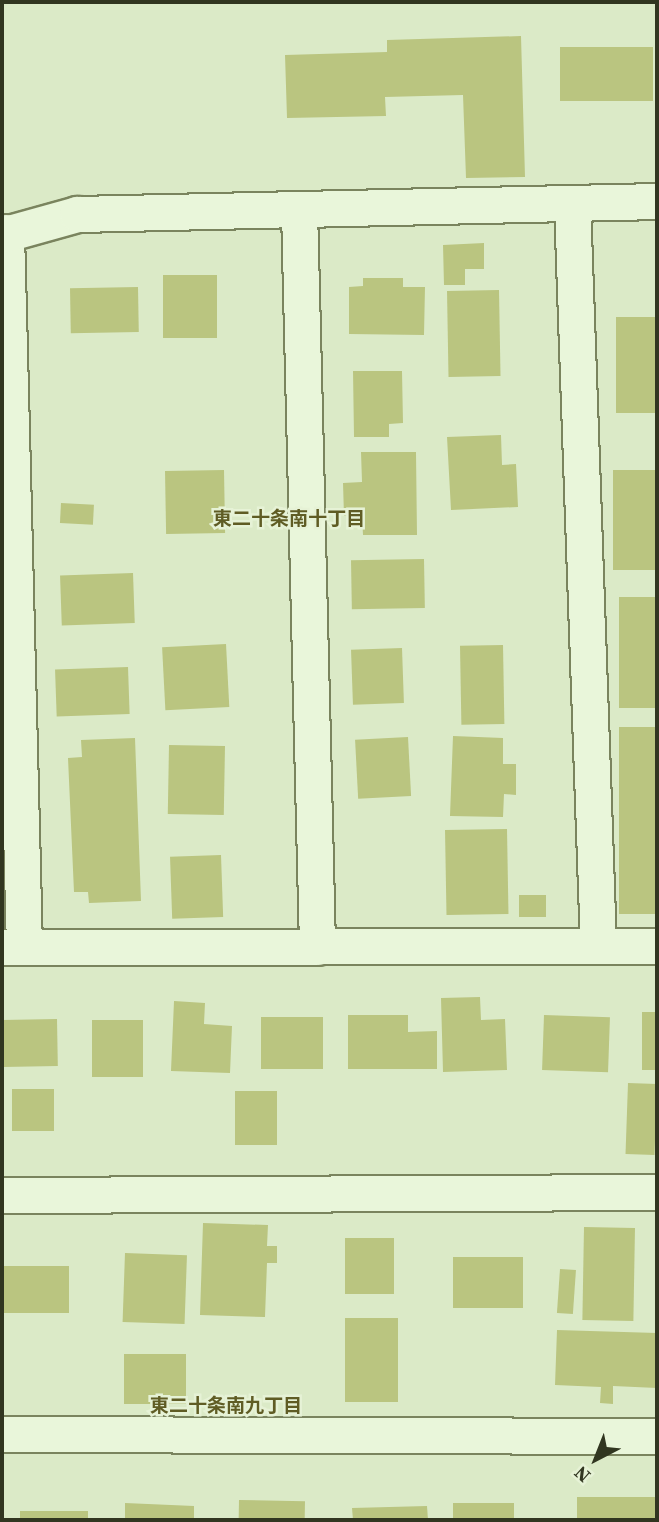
<!DOCTYPE html>
<meta charset="utf-8">
<style>
body{margin:0}
#map{position:relative;width:659px;height:1522px;overflow:hidden;background:#dbeac7;font-family:"Source Serif 4","Noto Sans JP",serif}
div>[style]{position:absolute}
[style*='--x']{left:calc(var(--x)*1px);top:calc(var(--y)*1px);width:calc(var(--w)*1px);rotate:calc(var(--a)*1deg)}
.building>*{inset:0;background:#bac580;transform-origin:0 0}
.roads{filter:drop-shadow(2px 0 #7a845e) drop-shadow(-2px 0 #7a845e) drop-shadow(0 2px #7a845e) drop-shadow(0 -2px #7a845e)}
.minor>*{height:35px;margin:-17.5px;padding:0 17.5px;transform-origin:17.5px;border-radius:17.5px;background:#e9f6da}
span{translate:-50% -50%;white-space:nowrap;text-align:center;line-height:1.15;-webkit-text-stroke:5px #e6f2d6;paint-order:stroke}
.neighbourhood-label{font-size:19px;color:#5f5c24;font-weight:700}
.frame{position:absolute;inset:0;border:4px solid #313620;pointer-events:none}
.north{position:absolute;left:561px;top:1424px;width:70px;height:70px;-webkit-text-stroke:5px #e6f2d6;paint-order:stroke;rotate:222deg;font-size:19px;font-weight:700;line-height:28px;text-align:center;color:#313620}
.north::after{content:'';display:block;margin:auto;width:24px;height:32px;background:#313620;clip-path:polygon(50% 0,100% 100%,50% 72%,0 100%)}
</style>
<div id="map">
<div class="building">
<i style="clip-path:polygon(521px 36px,525px 177px,466px 178px,463px 95px,385px 97px,386px 116px,287px 118px,285px 55px,387px 52px,387px 40px)"></i>
<i style="left:560px;top:47px;width:93px;height:54px"></i>
<i style="clip-path:polygon(484px 243px,484px 269px,465px 269px,465px 285px,444px 285px,443px 245px)"></i>
<i style="left:163px;top:275px;width:54px;height:63px"></i>
<i style="clip-path:polygon(363px 278px,403px 278px,403px 287px,425px 287px,424px 335px,349px 334px,349px 287px,363px 286px)"></i>
<i style="left:138px;top:287px;width:45px;height:68px;rotate:89deg"></i>
<i style="left:499px;top:290px;width:86px;height:52px;rotate:89deg"></i>
<i style="left:616px;top:317px;width:41px;height:96px"></i>
<i style="clip-path:polygon(353px 371px,402px 371px,403px 423px,389px 424px,389px 437px,354px 437px)"></i>
<i style="clip-path:polygon(501px 435px,502px 465px,516px 464px,518px 507px,451px 510px,447px 437px)"></i>
<i style="clip-path:polygon(361px 452px,416px 452px,417px 535px,363px 535px,362px 516px,344px 516px,343px 483px,362px 482px)"></i>
<i style="left:224px;top:470px;width:63px;height:59px;rotate:89deg"></i>
<i style="left:657px;top:470px;width:100px;height:44px;rotate:90deg"></i>
<i style="left:61px;top:503px;width:33px;height:20px;rotate:3deg"></i>
<i style="left:424px;top:559px;width:49px;height:73px;rotate:89deg"></i>
<i style="left:133px;top:573px;width:50px;height:73px;rotate:88deg"></i>
<i style="left:619px;top:597px;width:38px;height:111px"></i>
<i style="left:226px;top:644px;width:63px;height:64px;rotate:87deg"></i>
<i style="left:503px;top:645px;width:79px;height:43px;rotate:89deg"></i>
<i style="left:402px;top:648px;width:55px;height:51px;rotate:88deg"></i>
<i style="left:128px;top:667px;width:47px;height:73px;rotate:88deg"></i>
<i style="left:619px;top:727px;width:38px;height:187px"></i>
<i style="clip-path:polygon(453px 736px,503px 738px,503px 764px,516px 764px,516px 795px,504px 794px,503px 817px,450px 816px)"></i>
<i style="left:408px;top:737px;width:59px;height:53px;rotate:87deg"></i>
<i style="clip-path:polygon(135px 738px,141px 901px,89px 903px,88px 892px,74px 892px,68px 758px,82px 757px,81px 740px)"></i>
<i style="left:169px;top:745px;width:56px;height:69px;rotate:1deg"></i>
<i style="left:507px;top:829px;width:85px;height:62px;rotate:89deg"></i>
<i style="left:221px;top:855px;width:62px;height:51px;rotate:88deg"></i>
<i style="left:519px;top:895px;width:27px;height:22px"></i>
<i style="clip-path:polygon(480px 997px,481px 1020px,505px 1019px,507px 1070px,443px 1072px,441px 998px)"></i>
<i style="clip-path:polygon(174px 1001px,205px 1003px,204px 1024px,232px 1026px,230px 1073px,171px 1071px)"></i>
<i style="left:642px;top:1012px;width:15px;height:58px"></i>
<i style="clip-path:polygon(348px 1015px,408px 1015px,408px 1032px,437px 1031px,437px 1069px,348px 1069px)"></i>
<i style="left:544px;top:1015px;width:66px;height:55px;rotate:2deg"></i>
<i style="left:261px;top:1017px;width:62px;height:52px"></i>
<i style="left:57px;top:1019px;width:47px;height:55px;rotate:89deg"></i>
<i style="left:143px;top:1020px;width:57px;height:51px;rotate:90deg"></i>
<i style="left:628px;top:1083px;width:29px;height:71px;rotate:2deg"></i>
<i style="left:12px;top:1089px;width:42px;height:42px"></i>
<i style="left:235px;top:1091px;width:42px;height:54px"></i>
<i style="clip-path:polygon(203px 1223px,268px 1225px,267px 1246px,277px 1246px,277px 1263px,267px 1263px,265px 1317px,200px 1315px)"></i>
<i style="left:584px;top:1227px;width:51px;height:93px;rotate:1deg"></i>
<i style="left:345px;top:1238px;width:49px;height:56px"></i>
<i style="left:125px;top:1253px;width:62px;height:69px;rotate:2deg"></i>
<i style="left:453px;top:1257px;width:70px;height:51px"></i>
<i style="left:69px;top:1266px;width:47px;height:67px;rotate:90deg"></i>
<i style="left:560px;top:1269px;width:16px;height:44px;rotate:4deg"></i>
<i style="left:345px;top:1318px;width:53px;height:84px"></i>
<i style="clip-path:polygon(557px 1330px,657px 1333px,657px 1388px,613px 1386px,613px 1404px,600px 1403px,601px 1387px,555px 1385px)"></i>
<i style="left:124px;top:1354px;width:62px;height:50px"></i>
<i style="left:655px;top:1497px;width:23px;height:78px;rotate:90deg"></i>
<i style="left:239px;top:1500px;width:66px;height:20px;rotate:1deg"></i>
<i style="clip-path:polygon(125px 1503px,194px 1506px,194px 1520px,125px 1520px)"></i>
<i style="left:453px;top:1503px;width:61px;height:17px"></i>
<i style="clip-path:polygon(427px 1506px,428px 1520px,353px 1520px,352px 1508px)"></i>
<i style="left:20px;top:1511px;width:68px;height:9px"></i>
</div>
<div class="roads">
<div class="minor">
<i style="--x:572;--y:204;--w:742;--a:87.99"></i>
<i style="--x:299;--y:209;--w:738;--a:88.6"></i>
<i style="--x:6;--y:232;--w:715;--a:88.56"></i>
<i style="--x:2;--y:235;--w:78;--a:-15.6"></i>
<i style="--x:77;--y:214;--w:580;--a:-1.28"></i>
<i style="--x:2;--y:947;--w:655;--a:-0.09"></i>
<i style="--x:2;--y:1195;--w:655;--a:-0.26"></i>
<i style="--x:2;--y:1434;--w:655;--a:0.17"></i>
</div>
</div>
<div class="neighbourhood-label">
<span style="left:289px;top:519px">東二十条南十丁目</span>
<span style="left:226px;top:1406px">東二十条南九丁目</span>
</div>
<div class="frame"></div>
<div class="north">N</div>
</div>
